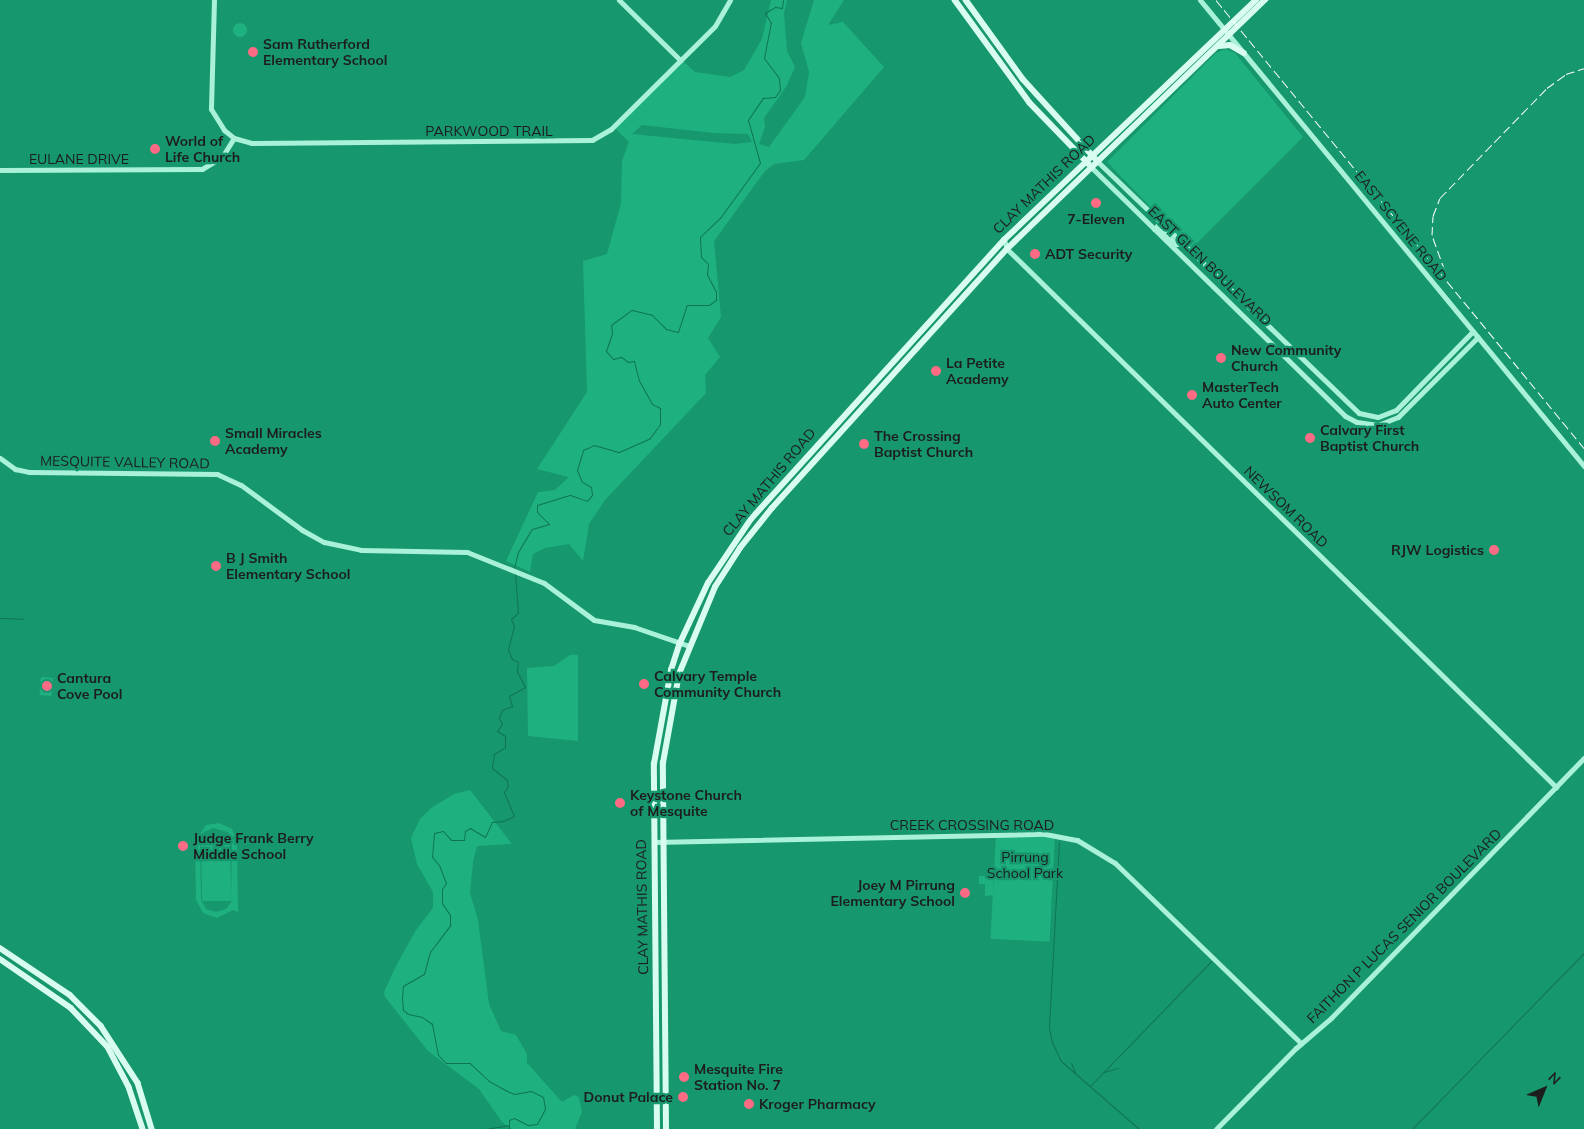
<!DOCTYPE html>
<style>
body{margin:0}
#map{position:relative;width:1584px;height:1129px;overflow:hidden;background:#17976e;font-family:Mulish,sans-serif}
div>[style]{position:absolute}
[style*='--x']{left:calc(var(--x)*1px);top:calc(var(--y)*1px);width:calc(var(--w)*1px);rotate:calc(var(--a)*1deg)}
.green>*{inset:0;background:#1fb080;transform-origin:0 0}
.round{border-radius:50%}
.stream>*{height:1px;margin:-0.5px;padding:0 0.5px;transform-origin:0.5px;border-radius:0.5px;background:#0f7454}
.tertiary>*{height:5px;margin:-2.5px;padding:0 2.5px;transform-origin:2.5px;border-radius:2.5px;background:#a9f1d9}
.secondary>*{height:5.5px;margin:-2.75px;padding:0 2.75px;transform-origin:2.75px;border-radius:2.75px;background:#d8fcf0}
.rail>*{height:1px;margin-top:-0.5px;transform-origin:0;background:repeating-linear-gradient(90deg,#fff 0 9px,transparent 0 13px)}
.dots>*{width:14px;height:14px;translate:-50% -50%;box-sizing:border-box;border:2px solid #17976e;border-radius:50%}
span{translate:-50% -50%;white-space:nowrap;text-align:center;line-height:1.15;-webkit-text-stroke:4.5px #17976e;paint-order:stroke}
.poi-label{font-size:14px;color:#1d1d1d;font-weight:700}
.left{translate:0 -50%;text-align:left}
.right{translate:-100% -50%;text-align:right}
.street-label{font-size:14px;color:#1d1d1d}
.park-label{font-size:14px;color:#1b1d1c}
.north{position:absolute;left:1519px;top:1064px;width:50px;height:50px;-webkit-text-stroke:4px #17976e;paint-order:stroke;rotate:44deg;font-size:14px;font-weight:700;line-height:20px;text-align:center;color:#1d1d1d}
.north::after{content:'';display:block;margin:auto;width:18px;height:22px;background:#1d1d1d;clip-path:polygon(50% 0,100% 100%,50% 72%,0 100%)}
</style>
<div id="map">
<div class="green">
<i style="clip-path:polygon(evenodd,771px 0,787px 0,784px 13px,787px 51px,795px 67px,786px 87px,764px 118px,765px 127px,759px 144px,769px 147px,805px 97px,809px 72px,801px 43px,814px 0,844px 0,828px 25px,843px 22px,884px 67px,804px 160px,774px 164px,765px 171px,714px 241px,721px 317px,708px 338px,720px 357px,705px 375px,706px 393px,605px 500px,589px 524px,583px 561px,569px 544px,545px 548px,533px 554px,530px 572px,506px 561px,538px 492px,555px 490px,569px 477px,537px 469px,587px 392px,583px 261px,607px 254px,621px 203px,622px 161px,629px 142px,615px 128px,683px 61px,695px 72px,730px 77px,744px 70px,762px 39px,771px 0,642px 125px,713px 133px,748px 134px,752px 142px,735px 144px,632px 134px,642px 125px)"></i>
<i class="round" style="left:233px;top:23px;width:14px;height:14px"></i>
<i style="clip-path:polygon(1225px 49px,1235px 53px,1303px 137px,1191px 249px,1107px 162px,1216px 53px)"></i>
<i style="clip-path:polygon(570px 655px,578px 655px,578px 741px,528px 736px,527px 668px,554px 666px)"></i>
<i style="left:41px;top:677px;width:12px;height:18px;rotate:5deg"></i>
<i style="clip-path:polygon(470px 790px,512px 844px,477px 846px,473px 862px,470px 893px,478px 920px,489px 1004px,501px 1031px,516px 1035px,527px 1054px,527px 1063px,562px 1102px,574px 1095px,579px 1097px,582px 1112px,575px 1129px,512px 1129px,502px 1122px,479px 1089px,428px 1051px,385px 997px,384px 992px,396px 966px,416px 930px,433px 908px,433px 892px,417px 864px,411px 838px,420px 819px,431px 808px,454px 794px)"></i>
<i style="clip-path:polygon(evenodd,219px 823px,232px 829px,237px 842px,238px 912px,233px 910px,217px 918px,203px 913px,196px 900px,195px 842px,206px 825px,219px 823px,213px 828px,228px 832px,232px 842px,231px 901px,230px 840px,201px 840px,202px 901px,232px 901px,226px 909px,216px 912px,206px 909px,201px 900px,200px 842px,204px 832px,213px 828px)"></i>
<i style="left:1055px;top:836px;width:106px;height:59px;rotate:93deg"></i>
<i style="clip-path:polygon(979px 876px,993px 876px,993px 895px,985px 896px,985px 884px,979px 884px)"></i>
</div>
<div class="stream">
<i style="--x:514;--y:568;--w:16;--a:-76"></i>
<i style="--x:518;--y:552;--w:27;--a:-59"></i>
<i style="--x:532;--y:529;--w:18;--a:-16"></i>
<i style="--x:549;--y:524;--w:17;--a:-135"></i>
<i style="--x:537;--y:512;--w:7;--a:-90"></i>
<i style="--x:537;--y:505;--w:34;--a:-17"></i>
<i style="--x:570;--y:495;--w:18;--a:19"></i>
<i style="--x:587;--y:501;--w:8;--a:-50"></i>
<i style="--x:592;--y:495;--w:8;--a:-97"></i>
<i style="--x:591;--y:487;--w:10;--a:-151"></i>
<i style="--x:582;--y:482;--w:13;--a:-113"></i>
<i style="--x:577;--y:470;--w:21;--a:-73"></i>
<i style="--x:583;--y:450;--w:12;--a:-24"></i>
<i style="--x:594;--y:445;--w:26;--a:16"></i>
<i style="--x:619;--y:452;--w:34;--a:-24"></i>
<i style="--x:650;--y:438;--w:17;--a:-54"></i>
<i style="--x:660;--y:424;--w:16;--a:-90"></i>
<i style="--x:660;--y:408;--w:9;--a:-153"></i>
<i style="--x:652;--y:404;--w:26;--a:-119"></i>
<i style="--x:639;--y:381;--w:21;--a:-104"></i>
<i style="--x:634;--y:361;--w:6;--a:171"></i>
<i style="--x:628;--y:362;--w:9;--a:-144"></i>
<i style="--x:621;--y:357;--w:8;--a:166"></i>
<i style="--x:613;--y:359;--w:11;--a:-131"></i>
<i style="--x:606;--y:351;--w:18;--a:-71"></i>
<i style="--x:612;--y:334;--w:9;--a:-96"></i>
<i style="--x:611;--y:325;--w:26;--a:-36"></i>
<i style="--x:632;--y:310;--w:21;--a:14"></i>
<i style="--x:652;--y:315;--w:20;--a:45"></i>
<i style="--x:666;--y:329;--w:12;--a:14"></i>
<i style="--x:678;--y:332;--w:28;--a:-72"></i>
<i style="--x:687;--y:305;--w:22;--a:0"></i>
<i style="--x:709;--y:305;--w:9;--a:-36"></i>
<i style="--x:716;--y:300;--w:8;--a:-90"></i>
<i style="--x:716;--y:292;--w:20;--a:-117"></i>
<i style="--x:707;--y:274;--w:10;--a:-84"></i>
<i style="--x:708;--y:264;--w:10;--a:-135"></i>
<i style="--x:701;--y:257;--w:20;--a:-93"></i>
<i style="--x:700;--y:237;--w:28;--a:-44"></i>
<i style="--x:720;--y:218;--w:68;--a:-54"></i>
<i style="--x:760;--y:163;--w:45;--a:-105.6"></i>
<i style="--x:748;--y:120;--w:27;--a:-56"></i>
<i style="--x:763;--y:98;--w:12;--a:-5"></i>
<i style="--x:775;--y:97;--w:9;--a:-54"></i>
<i style="--x:780;--y:90;--w:12;--a:-95"></i>
<i style="--x:779;--y:78;--w:25;--a:-127"></i>
<i style="--x:764;--y:58;--w:36;--a:-79"></i>
<i style="--x:771;--y:23;--w:12;--a:-121"></i>
<i style="--x:765;--y:13;--w:12;--a:-31"></i>
<i style="--x:775;--y:7;--w:7;--a:8"></i>
<i style="--x:782;--y:8;--w:8;--a:-83"></i>
<i style="--x:0;--y:618;--w:23;--a:2"></i>
<i style="--x:1059;--y:842;--w:186;--a:93.1"></i>
<i style="--x:1049;--y:1028;--w:14;--a:78"></i>
<i style="--x:1052;--y:1042;--w:21;--a:65"></i>
<i style="--x:1061;--y:1061;--w:103;--a:41.1"></i>
<i style="--x:1071;--y:1063;--w:10;--a:66"></i>
<i style="--x:1104;--y:1072;--w:15;--a:-16"></i>
<i style="--x:1090;--y:1086;--w:174;--a:-45.9"></i>
<i style="--x:485;--y:1129;--w:24;--a:-9"></i>
<i style="--x:509;--y:1129;--w:9;--a:-90"></i>
<i style="--x:509;--y:1120;--w:5;--a:-22"></i>
<i style="--x:514;--y:1118;--w:16;--a:27"></i>
<i style="--x:528;--y:1125;--w:9;--a:-6"></i>
<i style="--x:537;--y:1124;--w:17;--a:-62"></i>
<i style="--x:545;--y:1109;--w:12;--a:-99"></i>
<i style="--x:543;--y:1097;--w:13;--a:-153"></i>
<i style="--x:531;--y:1091;--w:17;--a:170"></i>
<i style="--x:514;--y:1094;--w:8;--a:-157"></i>
<i style="--x:507;--y:1091;--w:21;--a:-151"></i>
<i style="--x:489;--y:1081;--w:26;--a:-137"></i>
<i style="--x:470;--y:1063;--w:24;--a:180"></i>
<i style="--x:446;--y:1063;--w:11;--a:-135"></i>
<i style="--x:438;--y:1055;--w:32;--a:-101"></i>
<i style="--x:432;--y:1024;--w:12;--a:-145"></i>
<i style="--x:422;--y:1017;--w:14;--a:-168"></i>
<i style="--x:408;--y:1014;--w:6;--a:-141"></i>
<i style="--x:403;--y:1010;--w:11;--a:-95"></i>
<i style="--x:402;--y:999;--w:13;--a:-86"></i>
<i style="--x:403;--y:986;--w:24;--a:-30"></i>
<i style="--x:424;--y:974;--w:23;--a:-75"></i>
<i style="--x:430;--y:952;--w:34;--a:-53"></i>
<i style="--x:450;--y:925;--w:10;--a:-90"></i>
<i style="--x:450;--y:915;--w:14;--a:-124"></i>
<i style="--x:442;--y:903;--w:14;--a:-90"></i>
<i style="--x:442;--y:889;--w:7;--a:-56"></i>
<i style="--x:446;--y:883;--w:19;--a:-111"></i>
<i style="--x:439;--y:865;--w:11;--a:-131"></i>
<i style="--x:432;--y:857;--w:24;--a:-85"></i>
<i style="--x:434;--y:833;--w:9;--a:-13"></i>
<i style="--x:443;--y:831;--w:12;--a:48"></i>
<i style="--x:451;--y:840;--w:13;--a:0"></i>
<i style="--x:464;--y:840;--w:9;--a:-84"></i>
<i style="--x:465;--y:831;--w:6;--a:-31"></i>
<i style="--x:470;--y:828;--w:17;--a:31"></i>
<i style="--x:485;--y:837;--w:17;--a:-65"></i>
<i style="--x:492;--y:822;--w:11;--a:-5"></i>
<i style="--x:503;--y:821;--w:12;--a:-24"></i>
<i style="--x:514;--y:816;--w:26;--a:-113"></i>
<i style="--x:504;--y:792;--w:7;--a:-56"></i>
<i style="--x:508;--y:786;--w:6;--a:-99"></i>
<i style="--x:507;--y:780;--w:19;--a:-141"></i>
<i style="--x:492;--y:768;--w:14;--a:-82"></i>
<i style="--x:494;--y:754;--w:13;--a:-32"></i>
<i style="--x:505;--y:747;--w:11;--a:-90"></i>
<i style="--x:505;--y:736;--w:9;--a:-148"></i>
<i style="--x:497;--y:731;--w:9;--a:-54"></i>
<i style="--x:502;--y:724;--w:7;--a:-117"></i>
<i style="--x:499;--y:718;--w:9;--a:-69"></i>
<i style="--x:502;--y:710;--w:11;--a:-22"></i>
<i style="--x:512;--y:706;--w:10;--a:-107"></i>
<i style="--x:509;--y:696;--w:18;--a:-29"></i>
<i style="--x:525;--y:687;--w:18;--a:-117"></i>
<i style="--x:517;--y:671;--w:9;--a:-84"></i>
<i style="--x:518;--y:662;--w:7;--a:-153"></i>
<i style="--x:512;--y:659;--w:10;--a:-114"></i>
<i style="--x:508;--y:650;--w:25;--a:-76"></i>
<i style="--x:514;--y:626;--w:8;--a:-113"></i>
<i style="--x:511;--y:619;--w:9;--a:-41"></i>
<i style="--x:518;--y:613;--w:41;--a:-94.2"></i>
<i style="--x:1412;--y:1129;--w:246;--a:-45.7"></i>
</div>
<div class="tertiary">
<i style="--x:214;--y:0;--w:109;--a:91.6"></i>
<i style="--x:211;--y:109;--w:25;--a:58"></i>
<i style="--x:224;--y:130;--w:13;--a:39"></i>
<i style="--x:234;--y:138;--w:18;--a:16"></i>
<i style="--x:251;--y:143;--w:341;--a:-0.5"></i>
<i style="--x:592;--y:140;--w:22;--a:-30"></i>
<i style="--x:611;--y:129;--w:146;--a:-44.7"></i>
<i style="--x:715;--y:26;--w:30;--a:-60"></i>
<i style="--x:619;--y:0;--w:86;--a:44.5"></i>
<i style="--x:1200;--y:0;--w:604;--a:50.51"></i>
<i style="--x:1098;--y:162;--w:362;--a:43.9"></i>
<i style="--x:1359;--y:413;--w:19;--a:12"></i>
<i style="--x:1378;--y:417;--w:19;--a:-21"></i>
<i style="--x:1396;--y:410;--w:110;--a:-45.7"></i>
<i style="--x:1092;--y:168;--w:354;--a:44.4"></i>
<i style="--x:1345;--y:416;--w:13;--a:27"></i>
<i style="--x:1357;--y:422;--w:21;--a:8"></i>
<i style="--x:1378;--y:425;--w:22;--a:-22"></i>
<i style="--x:1398;--y:417;--w:113;--a:-45"></i>
<i style="--x:0;--y:170;--w:202;--a:-0.3"></i>
<i style="--x:202;--y:169;--w:23;--a:-31"></i>
<i style="--x:222;--y:157;--w:22;--a:-58"></i>
<i style="--x:1154;--y:229;--w:4;--a:-45"></i>
<i style="--x:1157;--y:226;--w:26;--a:43"></i>
<i style="--x:1176;--y:244;--w:6;--a:-9"></i>
<i style="--x:1004;--y:240;--w:9;--a:72"></i>
<i style="--x:1007;--y:249;--w:769;--a:44.42"></i>
<i style="--x:0;--y:458;--w:19;--a:36"></i>
<i style="--x:15;--y:469;--w:14;--a:12"></i>
<i style="--x:29;--y:472;--w:188;--a:0.6"></i>
<i style="--x:217;--y:474;--w:26;--a:25"></i>
<i style="--x:241;--y:485;--w:76;--a:36.4"></i>
<i style="--x:302;--y:530;--w:25;--a:29"></i>
<i style="--x:324;--y:542;--w:38;--a:12"></i>
<i style="--x:361;--y:550;--w:106;--a:1.1"></i>
<i style="--x:467;--y:552;--w:83;--a:21.9"></i>
<i style="--x:544;--y:583;--w:62;--a:36.5"></i>
<i style="--x:594;--y:620;--w:41;--a:9.9"></i>
<i style="--x:634;--y:627;--w:58;--a:19.1"></i>
<i style="--x:654;--y:842;--w:391;--a:-1.2"></i>
<i style="--x:1045;--y:834;--w:33;--a:11"></i>
<i style="--x:1077;--y:840;--w:44;--a:31.2"></i>
<i style="--x:1115;--y:863;--w:259;--a:44.1"></i>
<i style="--x:1216;--y:1129;--w:114;--a:-45.4"></i>
<i style="--x:1296;--y:1048;--w:46;--a:-40.6"></i>
<i style="--x:1331;--y:1018;--w:363;--a:-45.8"></i>
</div>
<div class="secondary">
<i style="--x:955;--y:0;--w:127;--a:53.9"></i>
<i style="--x:1030;--y:103;--w:85;--a:46"></i>
<i style="--x:966;--y:0;--w:97;--a:54.2"></i>
<i style="--x:1023;--y:79;--w:107;--a:47.7"></i>
<i style="--x:1219;--y:46;--w:11;--a:-5"></i>
<i style="--x:1230;--y:45;--w:16;--a:30"></i>
<i style="--x:0;--y:948;--w:84;--a:33.9"></i>
<i style="--x:70;--y:995;--w:44;--a:45"></i>
<i style="--x:101;--y:1026;--w:68;--a:57"></i>
<i style="--x:138;--y:1083;--w:48;--a:73.1"></i>
<i style="--x:0;--y:959;--w:86;--a:34.6"></i>
<i style="--x:71;--y:1008;--w:54;--a:46.5"></i>
<i style="--x:108;--y:1047;--w:45;--a:62.3"></i>
<i style="--x:129;--y:1087;--w:44;--a:71.6"></i>
<i style="--x:657;--y:1129;--w:365;--a:-90.5"></i>
<i style="--x:654;--y:764;--w:96;--a:-79.7"></i>
<i style="--x:671;--y:670;--w:28;--a:-72"></i>
<i style="--x:680;--y:643;--w:66;--a:-65"></i>
<i style="--x:708;--y:583;--w:77;--a:-56.1"></i>
<i style="--x:751;--y:519;--w:377;--a:-47.8"></i>
<i style="--x:1004;--y:240;--w:348;--a:-43.6"></i>
<i style="--x:666;--y:1129;--w:366;--a:-90.5"></i>
<i style="--x:663;--y:763;--w:90;--a:-79.8"></i>
<i style="--x:679;--y:674;--w:94;--a:-67.5"></i>
<i style="--x:715;--y:587;--w:46;--a:-57.3"></i>
<i style="--x:740;--y:548;--w:51;--a:-51.3"></i>
<i style="--x:772;--y:508;--w:350;--a:-47.8"></i>
<i style="--x:1007;--y:249;--w:359;--a:-44"></i>
</div>
<div class="rail">
<i style="--x:1216;--y:0;--w:580;--a:50.6"></i>
<i style="--x:1445;--y:271;--w:38;--a:-110"></i>
<i style="--x:1432;--y:235;--w:19;--a:-87"></i>
<i style="--x:1433;--y:216;--w:19;--a:-69"></i>
<i style="--x:1440;--y:198;--w:153;--a:-45.8"></i>
<i style="--x:1547;--y:88;--w:24;--a:-36"></i>
<i style="--x:1566;--y:74;--w:19;--a:-18"></i>
</div>
<div class="dots">
<i style="left:253px;top:52px;background:#ff6a84"></i>
<i style="left:155px;top:149px;background:#ff6a84"></i>
<i style="left:1096px;top:203px;background:#ff6a84"></i>
<i style="left:1035px;top:254px;background:#ff6a84"></i>
<i style="left:1221px;top:358px;background:#ff6a84"></i>
<i style="left:936px;top:371px;background:#ff6a84"></i>
<i style="left:1192px;top:395px;background:#ff6a84"></i>
<i style="left:1310px;top:438px;background:#ff6a84"></i>
<i style="left:215px;top:441px;background:#ff6a84"></i>
<i style="left:864px;top:444px;background:#ff6a84"></i>
<i style="left:1494px;top:550px;background:#ff6a84"></i>
<i style="left:216px;top:566px;background:#ff6a84"></i>
<i style="left:644px;top:684px;background:#ff6a84"></i>
<i style="left:47px;top:686px;background:#ff6a84"></i>
<i style="left:620px;top:803px;background:#ff6a84"></i>
<i style="left:183px;top:846px;background:#ff6a84"></i>
<i style="left:965px;top:893px;background:#ff6a84"></i>
<i style="left:684px;top:1077px;background:#ff6a84"></i>
<i style="left:683px;top:1097px;background:#ff6a84"></i>
<i style="left:749px;top:1104px;background:#ff6a84"></i>
</div>
<div class="poi-label">
<span class="left" style="left:263px;top:52px">Sam Rutherford<br>Elementary School</span>
<span class="left" style="left:165px;top:149px">World of<br>Life Church</span>
<span style="left:1096px;top:219px">7-Eleven</span>
<span class="left" style="left:1045px;top:254px">ADT Security</span>
<span class="left" style="left:1231px;top:358px">New Community<br>Church</span>
<span class="left" style="left:946px;top:371px">La Petite<br>Academy</span>
<span class="left" style="left:1202px;top:395px">MasterTech<br>Auto Center</span>
<span class="left" style="left:1320px;top:438px">Calvary First<br>Baptist Church</span>
<span class="left" style="left:225px;top:441px">Small Miracles<br>Academy</span>
<span class="left" style="left:874px;top:444px">The Crossing<br>Baptist Church</span>
<span class="right" style="left:1484px;top:550px">RJW Logistics</span>
<span class="left" style="left:226px;top:566px">B J Smith<br>Elementary School</span>
<span class="left" style="left:654px;top:684px">Calvary Temple<br>Community Church</span>
<span class="left" style="left:57px;top:686px">Cantura<br>Cove Pool</span>
<span class="left" style="left:630px;top:803px">Keystone Church<br>of Mesquite</span>
<span class="left" style="left:193px;top:846px">Judge Frank Berry<br>Middle School</span>
<span class="right" style="left:955px;top:893px">Joey M Pirrung<br>Elementary School</span>
<span class="left" style="left:694px;top:1077px">Mesquite Fire<br>Station No. 7</span>
<span class="right" style="left:673px;top:1097px">Donut Palace</span>
<span class="left" style="left:759px;top:1104px">Kroger Pharmacy</span>
</div>
<div class="street-label">
<span style="left:489px;top:131px">PARKWOOD TRAIL</span>
<span style="left:79px;top:159px">EULANE DRIVE</span>
<span style="left:1044px;top:184px;rotate:-44deg">CLAY MATHIS ROAD</span>
<span style="left:1401px;top:226px;rotate:51deg">EAST SCYENE ROAD</span>
<span style="left:1210px;top:266px;rotate:44deg">EAST GLEN BOULEVARD</span>
<span style="left:125px;top:462px;rotate:1deg">MESQUITE VALLEY ROAD</span>
<span style="left:769px;top:482px;rotate:-50deg">CLAY MATHIS ROAD</span>
<span style="left:1286px;top:507px;rotate:44deg">NEWSOM ROAD</span>
<span style="left:972px;top:825px">CREEK CROSSING ROAD</span>
<span style="left:642px;top:907px;rotate:-91deg">CLAY MATHIS ROAD</span>
<span style="left:1404px;top:926px;rotate:-45deg">FAITHON P LUCAS SENIOR BOULEVARD</span>
</div>
<div class="park-label">
<span style="left:1025px;top:865px">Pirrung<br>School Park</span>
</div>
<div class="north">N</div>
</div>
